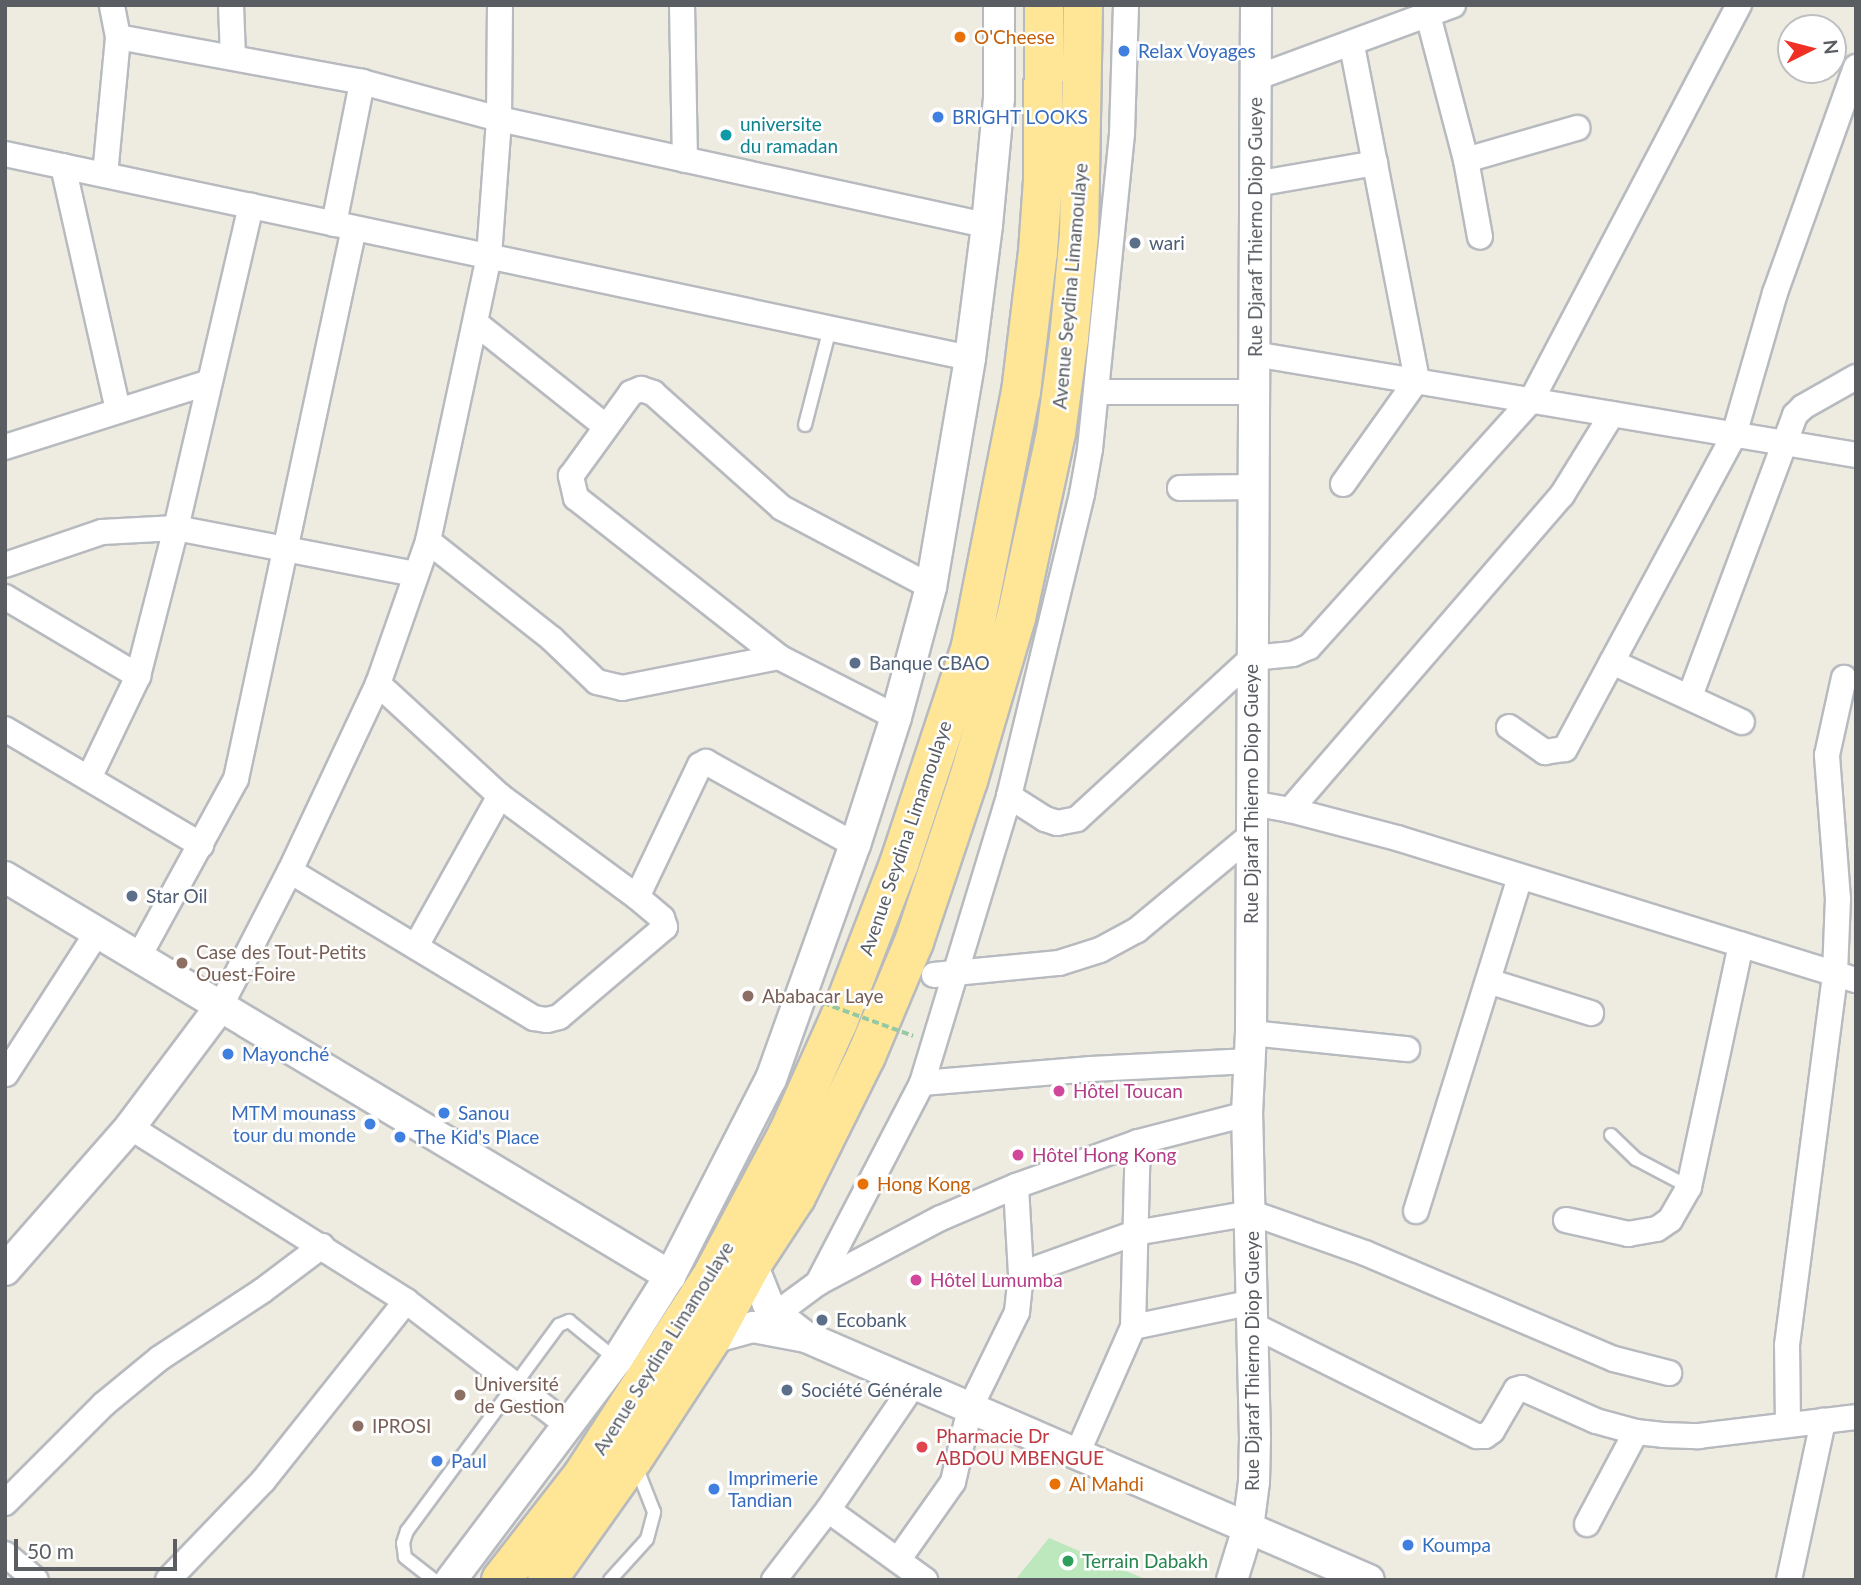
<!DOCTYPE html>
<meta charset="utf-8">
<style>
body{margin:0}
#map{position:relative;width:1861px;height:1585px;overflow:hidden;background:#eeebe1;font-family:Lato,sans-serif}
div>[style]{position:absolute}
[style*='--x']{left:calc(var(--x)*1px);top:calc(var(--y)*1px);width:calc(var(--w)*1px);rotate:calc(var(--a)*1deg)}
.green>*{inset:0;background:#bde7bc}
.roads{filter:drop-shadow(2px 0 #b7babf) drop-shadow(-2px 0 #b7babf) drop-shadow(0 2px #b7babf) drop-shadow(0 -2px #b7babf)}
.service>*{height:12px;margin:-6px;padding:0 6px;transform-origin:6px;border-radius:6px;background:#fff}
.minor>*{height:24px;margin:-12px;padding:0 12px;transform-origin:12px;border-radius:12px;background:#fff}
.tertiary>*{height:30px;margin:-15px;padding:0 15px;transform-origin:15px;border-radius:15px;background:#fff}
.trunk>*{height:38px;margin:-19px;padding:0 19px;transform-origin:19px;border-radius:19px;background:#ffe696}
.path-bridge>*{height:3.5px;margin-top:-1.75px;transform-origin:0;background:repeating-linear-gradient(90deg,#95c8a3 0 7px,transparent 0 10.5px)}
.dots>*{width:19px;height:19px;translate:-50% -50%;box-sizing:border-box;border:4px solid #fff;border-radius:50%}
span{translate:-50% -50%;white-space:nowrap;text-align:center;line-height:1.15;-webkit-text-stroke:5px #fff;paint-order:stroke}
.food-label{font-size:19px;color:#c56008}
.left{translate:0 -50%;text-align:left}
.shop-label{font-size:19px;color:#366cbe}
.right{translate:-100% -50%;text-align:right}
.culture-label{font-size:19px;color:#0d838f}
.street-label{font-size:19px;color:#5a5e63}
.service-label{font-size:19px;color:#4e5e75}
.education-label{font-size:19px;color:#785e54}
.hotel-label{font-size:19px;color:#b23c85}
.health-label{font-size:19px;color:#be3a42}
.leisure-label{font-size:19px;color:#27864d}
.frame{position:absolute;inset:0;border:7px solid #5a5e63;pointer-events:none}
.north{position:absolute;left:1777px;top:14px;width:70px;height:70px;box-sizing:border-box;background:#fff;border:2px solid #bdbfc1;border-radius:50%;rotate:84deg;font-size:19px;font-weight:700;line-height:28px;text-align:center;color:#5a5e63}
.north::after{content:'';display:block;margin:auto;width:24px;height:32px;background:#f03025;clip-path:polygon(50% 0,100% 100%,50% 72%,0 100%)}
.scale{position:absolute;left:14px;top:1539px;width:163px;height:32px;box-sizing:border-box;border:4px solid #5a5e63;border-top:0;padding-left:9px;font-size:21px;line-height:24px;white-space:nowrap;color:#5a5e63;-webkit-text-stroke:5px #fff;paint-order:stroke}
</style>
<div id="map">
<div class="green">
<i style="clip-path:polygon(1049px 1538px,1147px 1580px,1015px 1580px)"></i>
</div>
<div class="roads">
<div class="service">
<i style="--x:805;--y:425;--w:100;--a:-75.5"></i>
<i style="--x:1611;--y:1135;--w:35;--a:44"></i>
<i style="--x:1636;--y:1159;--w:60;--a:27.8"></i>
<i style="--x:434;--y:1580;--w:37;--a:-142"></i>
<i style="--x:405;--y:1557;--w:14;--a:-98"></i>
<i style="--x:403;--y:1543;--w:13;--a:-72"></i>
<i style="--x:407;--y:1531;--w:256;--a:-53.6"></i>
<i style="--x:559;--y:1325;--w:11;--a:-22"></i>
<i style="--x:569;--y:1321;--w:62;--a:39.1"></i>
<i style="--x:610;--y:1580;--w:55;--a:-47.9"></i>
<i style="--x:647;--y:1539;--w:28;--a:-75"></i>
<i style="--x:654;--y:1512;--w:49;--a:-111.4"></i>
</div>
<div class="minor">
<i style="--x:231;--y:5;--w:51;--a:87.8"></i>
<i style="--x:682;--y:5;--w:155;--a:88.9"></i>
<i style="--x:1428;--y:15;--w:150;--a:75.3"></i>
<i style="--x:1466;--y:160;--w:78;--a:79.7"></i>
<i style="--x:118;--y:37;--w:248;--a:10.4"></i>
<i style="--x:362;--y:82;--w:142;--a:15.1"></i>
<i style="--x:499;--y:119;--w:499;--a:12.3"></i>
<i style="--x:1255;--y:78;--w:211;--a:-20.2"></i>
<i style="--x:5;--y:154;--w:986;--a:11.94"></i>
<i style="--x:1466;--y:160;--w:116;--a:-16.1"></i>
<i style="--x:63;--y:166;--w:250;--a:77.3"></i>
<i style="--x:105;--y:175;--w:139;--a:-84.6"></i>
<i style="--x:118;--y:37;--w:33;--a:-101"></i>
<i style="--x:1255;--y:184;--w:122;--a:-9.9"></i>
<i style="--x:334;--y:224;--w:145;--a:-78.8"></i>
<i style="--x:477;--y:324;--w:162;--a:38.5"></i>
<i style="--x:1254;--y:354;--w:610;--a:9.52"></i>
<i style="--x:1098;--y:392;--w:156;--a:0"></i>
<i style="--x:5;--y:447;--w:212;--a:-17.6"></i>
<i style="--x:1343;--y:484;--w:128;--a:-54.6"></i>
<i style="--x:1417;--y:380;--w:341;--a:-101"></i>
<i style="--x:1180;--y:488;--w:72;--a:-0.8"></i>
<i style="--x:428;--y:541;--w:158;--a:38.3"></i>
<i style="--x:552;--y:639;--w:62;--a:43.7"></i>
<i style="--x:597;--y:682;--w:26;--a:13"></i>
<i style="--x:622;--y:688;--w:160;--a:-11.2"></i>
<i style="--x:5;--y:565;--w:102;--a:-18.8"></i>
<i style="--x:102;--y:532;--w:74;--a:-3.1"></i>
<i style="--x:176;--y:528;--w:244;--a:10.9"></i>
<i style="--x:5;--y:597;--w:155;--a:30.7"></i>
<i style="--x:1612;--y:662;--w:143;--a:24.8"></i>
<i style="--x:1690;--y:696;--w:300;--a:-69.5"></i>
<i style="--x:1795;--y:415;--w:11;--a:-45"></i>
<i style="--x:1803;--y:407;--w:61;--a:-29.5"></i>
<i style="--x:896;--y:717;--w:131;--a:-152.9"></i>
<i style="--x:779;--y:657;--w:258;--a:-141.9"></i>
<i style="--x:576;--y:498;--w:23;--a:-103"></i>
<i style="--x:571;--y:476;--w:102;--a:-54.1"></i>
<i style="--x:631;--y:393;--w:11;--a:-22"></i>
<i style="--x:641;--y:389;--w:13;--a:18"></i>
<i style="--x:653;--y:393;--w:173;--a:41.7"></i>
<i style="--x:782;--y:508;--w:169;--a:27.9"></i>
<i style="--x:1509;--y:727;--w:44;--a:34.8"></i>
<i style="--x:1545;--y:752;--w:20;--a:-9"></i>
<i style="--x:1565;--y:749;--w:357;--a:-61.7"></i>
<i style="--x:1734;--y:435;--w:148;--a:-73.9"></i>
<i style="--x:1775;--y:293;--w:240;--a:-70.3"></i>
<i style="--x:5;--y:729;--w:228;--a:30.6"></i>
<i style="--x:89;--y:778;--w:113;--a:-64.3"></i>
<i style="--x:138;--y:676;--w:153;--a:-75.6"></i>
<i style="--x:176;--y:528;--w:331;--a:-76.9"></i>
<i style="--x:1009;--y:796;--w:43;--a:32.6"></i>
<i style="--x:1045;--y:819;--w:13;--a:18"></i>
<i style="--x:1057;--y:823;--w:20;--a:-11"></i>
<i style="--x:1077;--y:819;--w:238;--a:-42.6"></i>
<i style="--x:1252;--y:658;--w:41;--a:-5.6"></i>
<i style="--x:1293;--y:654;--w:17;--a:-24"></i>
<i style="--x:1309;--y:647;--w:334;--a:-48"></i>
<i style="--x:1532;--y:399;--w:445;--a:-62.3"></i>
<i style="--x:1251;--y:803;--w:40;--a:10"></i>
<i style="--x:1290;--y:810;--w:111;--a:14.7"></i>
<i style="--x:1397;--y:838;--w:480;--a:17.2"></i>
<i style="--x:1290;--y:810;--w:416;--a:-49.2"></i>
<i style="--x:1562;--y:495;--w:95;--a:-58.3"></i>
<i style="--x:290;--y:871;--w:285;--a:31.1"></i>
<i style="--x:534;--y:1018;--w:13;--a:9"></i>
<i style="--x:547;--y:1020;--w:12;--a:-14"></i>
<i style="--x:559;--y:1017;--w:139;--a:-40.3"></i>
<i style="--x:665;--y:927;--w:9;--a:-108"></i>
<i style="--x:662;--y:918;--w:33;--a:-140"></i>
<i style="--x:637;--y:897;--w:170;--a:-143.6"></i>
<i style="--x:500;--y:796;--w:166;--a:-137.4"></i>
<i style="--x:637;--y:897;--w:146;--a:-64.5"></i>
<i style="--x:700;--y:765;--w:7;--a:-27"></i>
<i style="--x:706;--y:762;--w:171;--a:29.1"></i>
<i style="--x:416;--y:946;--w:172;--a:-60.8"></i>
<i style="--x:138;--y:958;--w:204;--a:-61.3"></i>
<i style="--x:236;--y:779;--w:563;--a:-77.91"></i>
<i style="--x:934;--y:975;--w:126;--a:-5.5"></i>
<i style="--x:1059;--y:963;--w:43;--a:-17.6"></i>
<i style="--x:1100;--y:950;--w:42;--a:-28.4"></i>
<i style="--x:1137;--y:930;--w:146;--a:-39.7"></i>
<i style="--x:1488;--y:981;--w:108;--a:17.3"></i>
<i style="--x:220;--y:1007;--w:153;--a:-62.8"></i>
<i style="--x:290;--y:871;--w:207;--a:-64.8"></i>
<i style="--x:378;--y:684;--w:151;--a:-70.7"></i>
<i style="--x:428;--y:541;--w:291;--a:-77.9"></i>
<i style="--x:489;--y:256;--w:137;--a:-85.8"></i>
<i style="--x:499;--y:119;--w:114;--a:-89.5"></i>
<i style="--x:1251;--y:1033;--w:157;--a:5.9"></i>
<i style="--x:6;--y:1074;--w:168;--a:-57.2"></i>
<i style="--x:922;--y:1083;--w:170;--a:-4.7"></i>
<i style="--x:1091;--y:1069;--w:159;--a:-2.9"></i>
<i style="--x:130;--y:1127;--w:326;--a:32.2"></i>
<i style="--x:1416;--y:1211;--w:349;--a:-72.7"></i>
<i style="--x:1566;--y:1220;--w:64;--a:12.7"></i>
<i style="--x:1628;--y:1234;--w:29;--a:-10"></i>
<i style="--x:1657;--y:1229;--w:16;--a:-35"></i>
<i style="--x:1670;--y:1220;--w:38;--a:-60"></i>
<i style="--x:1689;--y:1187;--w:248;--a:-77.9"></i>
<i style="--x:1021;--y:1274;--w:121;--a:-19.8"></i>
<i style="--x:1135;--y:1233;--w:119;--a:-9.7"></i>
<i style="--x:1252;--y:1213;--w:120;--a:19.5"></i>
<i style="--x:1365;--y:1253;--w:271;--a:23.1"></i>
<i style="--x:1614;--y:1359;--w:57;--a:14.3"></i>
<i style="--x:818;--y:1283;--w:139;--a:-27.9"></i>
<i style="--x:941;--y:1218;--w:82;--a:-23.1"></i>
<i style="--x:1016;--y:1186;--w:130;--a:-19.8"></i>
<i style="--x:1138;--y:1142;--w:113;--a:-14.4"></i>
<i style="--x:776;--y:1314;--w:52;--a:-36.4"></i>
<i style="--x:818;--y:1283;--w:225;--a:-62.5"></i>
<i style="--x:922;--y:1083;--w:300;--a:-73.1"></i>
<i style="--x:1009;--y:796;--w:311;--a:-76.4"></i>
<i style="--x:1082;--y:494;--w:46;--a:-79.9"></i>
<i style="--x:1090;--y:449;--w:318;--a:-84.2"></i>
<i style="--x:1122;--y:133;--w:128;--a:-88.2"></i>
<i style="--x:1253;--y:1325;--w:250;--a:26.4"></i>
<i style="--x:1477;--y:1436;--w:8;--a:0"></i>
<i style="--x:1485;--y:1436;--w:9;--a:-36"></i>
<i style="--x:1492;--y:1431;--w:48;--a:-59.7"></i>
<i style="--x:1516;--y:1390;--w:6;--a:-18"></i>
<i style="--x:1522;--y:1388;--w:81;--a:24"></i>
<i style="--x:1596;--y:1421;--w:41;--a:15.4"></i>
<i style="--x:1636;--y:1432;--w:27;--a:6"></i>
<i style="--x:1663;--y:1435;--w:36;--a:2"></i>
<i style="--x:1699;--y:1436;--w:158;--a:-6.9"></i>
<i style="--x:1133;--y:1327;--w:123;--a:-11.8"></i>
<i style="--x:1788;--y:1424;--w:79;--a:-90.7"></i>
<i style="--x:1787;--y:1345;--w:375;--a:-82.6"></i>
<i style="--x:1835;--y:973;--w:74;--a:-87.7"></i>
<i style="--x:1838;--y:899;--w:144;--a:-94.4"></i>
<i style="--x:1827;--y:755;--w:79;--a:-77.6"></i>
<i style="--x:1077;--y:1454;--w:139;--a:-66.2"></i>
<i style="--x:1133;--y:1327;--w:185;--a:-88.5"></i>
<i style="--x:5;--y:1503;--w:140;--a:-45"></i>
<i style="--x:104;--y:1404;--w:72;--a:-39.4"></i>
<i style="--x:160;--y:1358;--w:122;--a:-33.3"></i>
<i style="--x:262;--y:1291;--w:75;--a:-36.9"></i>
<i style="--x:828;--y:1510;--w:120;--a:35.8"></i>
<i style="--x:1587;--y:1524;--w:104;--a:-62"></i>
<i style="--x:5;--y:1554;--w:40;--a:40"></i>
<i style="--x:898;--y:1560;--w:95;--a:-54.8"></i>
<i style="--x:953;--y:1482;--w:76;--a:-77.1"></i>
<i style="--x:970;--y:1408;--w:107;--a:-63.9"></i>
<i style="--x:1017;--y:1312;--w:38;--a:-84"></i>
<i style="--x:1021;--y:1274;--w:88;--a:-93.3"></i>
<i style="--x:168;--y:1580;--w:137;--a:-46.2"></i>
<i style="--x:263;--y:1481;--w:230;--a:-51.5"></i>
<i style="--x:406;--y:1301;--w:205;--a:37.5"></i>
<i style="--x:774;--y:1580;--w:88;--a:-52.4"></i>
<i style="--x:828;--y:1510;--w:153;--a:-55.7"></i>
<i style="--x:1789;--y:1580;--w:163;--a:-77.9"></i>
</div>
<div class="tertiary">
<i style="--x:5;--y:877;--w:776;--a:30.96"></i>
<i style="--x:752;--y:1264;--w:43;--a:68.2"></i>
<i style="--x:768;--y:1304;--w:13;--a:51"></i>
<i style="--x:776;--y:1314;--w:34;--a:38"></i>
<i style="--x:5;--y:1270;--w:190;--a:-48.8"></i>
<i style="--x:130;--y:1127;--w:150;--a:-53.1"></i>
<i style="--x:712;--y:1338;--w:42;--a:-15"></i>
<i style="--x:753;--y:1327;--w:54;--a:10.7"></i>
<i style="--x:806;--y:1337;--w:613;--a:23.35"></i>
<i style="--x:451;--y:1580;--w:276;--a:-53"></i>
<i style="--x:617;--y:1360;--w:99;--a:-57.8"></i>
<i style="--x:670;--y:1276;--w:221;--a:-62.9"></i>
<i style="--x:771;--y:1079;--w:249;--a:-70.3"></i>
<i style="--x:855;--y:845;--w:134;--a:-72.2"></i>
<i style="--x:896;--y:717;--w:135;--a:-74.9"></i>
<i style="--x:931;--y:587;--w:232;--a:-80.3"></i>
<i style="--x:970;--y:358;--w:134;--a:-82.7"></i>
<i style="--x:987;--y:225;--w:128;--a:-84.6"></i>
<i style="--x:999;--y:98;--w:93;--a:-90"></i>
<i style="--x:1232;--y:1580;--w:54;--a:-72.9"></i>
<i style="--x:1248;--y:1528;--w:46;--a:-82.6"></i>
<i style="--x:1254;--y:1482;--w:44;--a:-88.7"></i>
<i style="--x:1255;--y:1438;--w:324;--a:-91.4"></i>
<i style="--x:1247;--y:1114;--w:81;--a:-87.2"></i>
<i style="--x:1251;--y:1033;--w:1028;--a:-89.72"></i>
</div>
<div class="trunk">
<i style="--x:501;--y:1580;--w:132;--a:-52.1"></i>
<i style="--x:582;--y:1476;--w:241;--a:-57"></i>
<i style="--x:713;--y:1274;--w:160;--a:-62"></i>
<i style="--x:788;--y:1133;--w:122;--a:-65.8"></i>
<i style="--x:838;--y:1022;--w:169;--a:-68.9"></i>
<i style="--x:899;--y:864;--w:230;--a:-71.7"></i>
<i style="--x:971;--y:646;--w:259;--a:-78.9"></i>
<i style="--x:1021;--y:392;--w:141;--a:-83.1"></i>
<i style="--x:1038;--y:252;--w:72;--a:-86"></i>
<i style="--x:1043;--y:180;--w:175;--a:-89.7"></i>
<i style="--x:547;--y:1580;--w:148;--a:-54.6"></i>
<i style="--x:633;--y:1459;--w:145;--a:-56.9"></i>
<i style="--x:712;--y:1338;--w:84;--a:-61.6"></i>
<i style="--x:752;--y:1264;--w:80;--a:-56.7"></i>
<i style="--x:796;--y:1197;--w:157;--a:-63.6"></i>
<i style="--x:866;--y:1056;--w:124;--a:-67.2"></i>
<i style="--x:914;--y:942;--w:170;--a:-71.5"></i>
<i style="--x:968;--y:781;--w:170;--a:-73.6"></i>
<i style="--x:1016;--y:618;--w:189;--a:-77.8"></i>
<i style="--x:1056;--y:433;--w:96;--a:-82.2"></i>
<i style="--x:1069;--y:338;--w:104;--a:-84.5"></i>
<i style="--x:1079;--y:234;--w:229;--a:-89"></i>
</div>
</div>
<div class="path-bridge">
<i style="--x:823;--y:1003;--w:96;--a:20.1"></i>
</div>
<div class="dots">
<i style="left:960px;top:37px;background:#e8710a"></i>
<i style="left:1124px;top:51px;background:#3f7fe0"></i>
<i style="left:938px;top:117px;background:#3f7fe0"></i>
<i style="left:726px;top:135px;background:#0f9aa8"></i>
<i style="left:1135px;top:243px;background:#5c6f8a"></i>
<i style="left:855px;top:663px;background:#5c6f8a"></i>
<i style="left:132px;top:896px;background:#5c6f8a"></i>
<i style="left:182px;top:963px;background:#8d6e63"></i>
<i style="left:748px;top:996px;background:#8d6e63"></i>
<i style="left:228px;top:1054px;background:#3f7fe0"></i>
<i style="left:1059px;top:1091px;background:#d1479c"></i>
<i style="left:444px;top:1113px;background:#3f7fe0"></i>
<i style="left:370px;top:1124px;background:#3f7fe0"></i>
<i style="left:400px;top:1137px;background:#3f7fe0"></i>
<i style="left:1018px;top:1155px;background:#d1479c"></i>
<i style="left:863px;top:1184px;background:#e8710a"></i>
<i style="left:916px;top:1280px;background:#d1479c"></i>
<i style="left:822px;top:1320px;background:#5c6f8a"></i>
<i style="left:787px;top:1390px;background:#5c6f8a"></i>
<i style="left:460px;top:1395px;background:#8d6e63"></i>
<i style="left:358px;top:1426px;background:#8d6e63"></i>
<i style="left:922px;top:1447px;background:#e0444e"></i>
<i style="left:437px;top:1461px;background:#3f7fe0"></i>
<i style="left:1055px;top:1484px;background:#e8710a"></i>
<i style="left:714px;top:1489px;background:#3f7fe0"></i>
<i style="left:1408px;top:1545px;background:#3f7fe0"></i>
<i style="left:1068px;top:1561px;background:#2e9e5b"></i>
</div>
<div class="food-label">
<span class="left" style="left:974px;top:37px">O'Cheese</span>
<span class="left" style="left:877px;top:1184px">Hong Kong</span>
<span class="left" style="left:1069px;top:1484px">Al Mahdi</span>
</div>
<div class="shop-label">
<span class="left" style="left:1138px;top:51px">Relax Voyages</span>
<span class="left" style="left:952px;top:117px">BRIGHT LOOKS</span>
<span class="left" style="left:242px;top:1054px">Mayonché</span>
<span class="right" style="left:356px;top:1124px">MTM mounass<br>tour du monde</span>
<span class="left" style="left:458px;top:1113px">Sanou</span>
<span class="left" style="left:414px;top:1137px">The Kid's Place</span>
<span class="left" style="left:451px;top:1461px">Paul</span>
<span class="left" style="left:728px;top:1489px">Imprimerie<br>Tandian</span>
<span class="left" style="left:1422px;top:1545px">Koumpa</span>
</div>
<div class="culture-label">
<span class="left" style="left:740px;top:135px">universite<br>du ramadan</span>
</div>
<div class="street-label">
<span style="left:1255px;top:227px;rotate:-90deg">Rue Djaraf Thierno Diop Gueye</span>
<span style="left:1070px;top:286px;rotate:-85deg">Avenue Seydina Limamoulaye</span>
<span style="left:1251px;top:794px;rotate:-90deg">Rue Djaraf Thierno Diop Gueye</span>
<span style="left:905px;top:838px;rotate:-71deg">Avenue Seydina Limamoulaye</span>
<span style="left:663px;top:1348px;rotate:-58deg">Avenue Seydina Limamoulaye</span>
<span style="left:1252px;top:1361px;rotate:-90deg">Rue Djaraf Thierno Diop Gueye</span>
</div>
<div class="service-label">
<span class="left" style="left:1149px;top:243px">wari</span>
<span class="left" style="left:869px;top:663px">Banque CBAO</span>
<span class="left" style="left:146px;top:896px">Star Oil</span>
<span class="left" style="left:836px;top:1320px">Ecobank</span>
<span class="left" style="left:801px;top:1390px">Société Générale</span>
</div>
<div class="education-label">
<span class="left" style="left:196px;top:963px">Case des Tout-Petits<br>Ouest-Foire</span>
<span class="left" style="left:762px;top:996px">Ababacar Laye</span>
<span class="left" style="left:474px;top:1395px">Université<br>de Gestion</span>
<span class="left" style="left:372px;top:1426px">IPROSI</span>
</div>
<div class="hotel-label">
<span class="left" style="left:1073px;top:1091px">Hôtel Toucan</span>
<span class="left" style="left:1032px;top:1155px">Hôtel Hong Kong</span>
<span class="left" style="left:930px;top:1280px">Hôtel Lumumba</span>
</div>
<div class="health-label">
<span class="left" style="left:936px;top:1447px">Pharmacie Dr<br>ABDOU MBENGUE</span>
</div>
<div class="leisure-label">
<span class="left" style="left:1082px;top:1561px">Terrain Dabakh</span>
</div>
<div class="frame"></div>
<div class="north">N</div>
<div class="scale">50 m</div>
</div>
